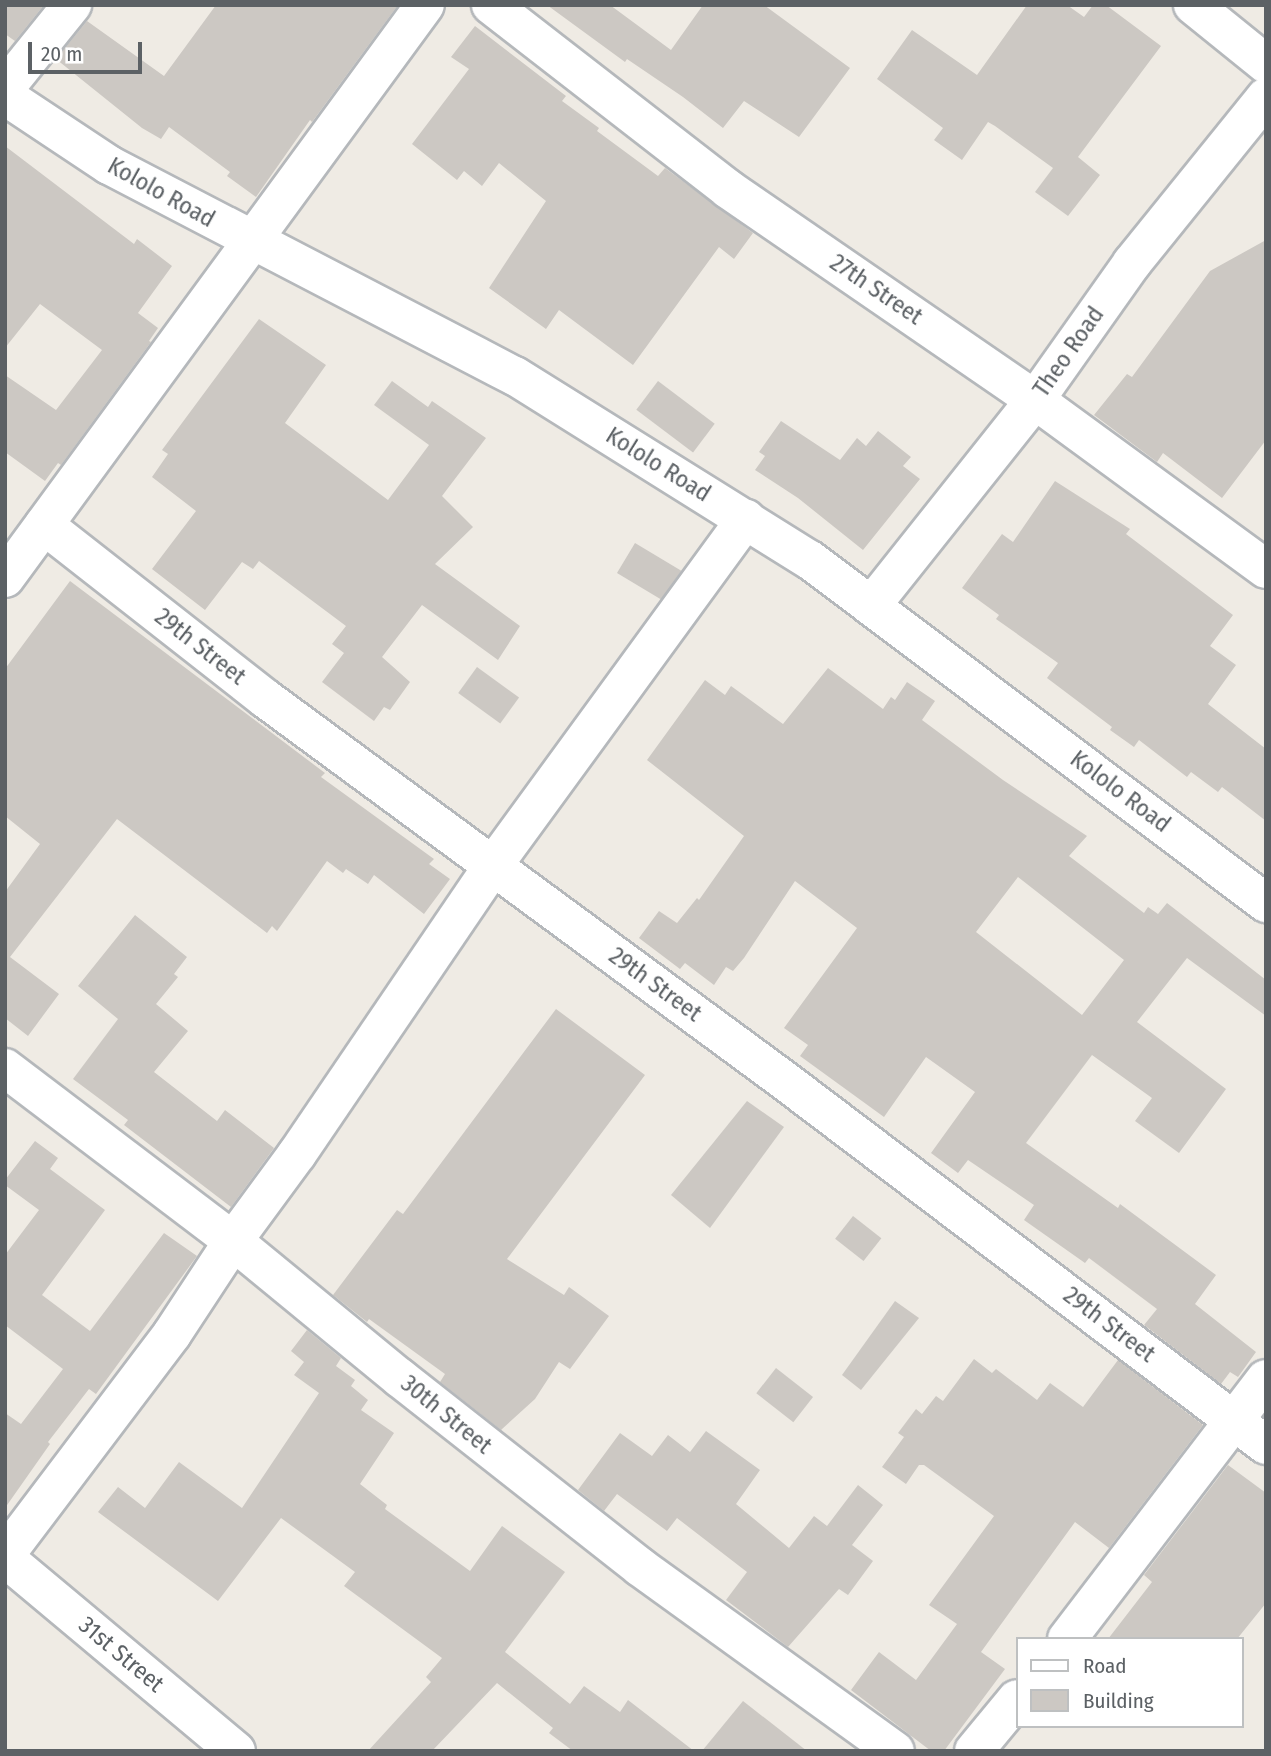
<!DOCTYPE html>
<style>
body{margin:0}
#map{position:relative;width:1271px;height:1756px;overflow:hidden;background:#efebe4;font-family:"Fira Sans Condensed",sans-serif}
div>[style]{position:absolute}
[style*='--x']{left:calc(var(--x)*1px);top:calc(var(--y)*1px);width:calc(var(--w)*1px);rotate:calc(var(--a)*1deg)}
.building>*{inset:0;background:#ccc8c3;transform-origin:0 0}
.roads{filter:drop-shadow(2px 0 #b5b8bb) drop-shadow(-2px 0 #b5b8bb) drop-shadow(0 2px #b5b8bb) drop-shadow(0 -2px #b5b8bb)}
.minor>*{height:38px;margin:-19px;padding:0 19px;transform-origin:19px;border-radius:19px;background:#fff}
.tertiary>*{height:38px;margin:-19px;padding:0 19px;transform-origin:19px;border-radius:19px;background:#fff}
span{translate:-50% -50%;white-space:nowrap;text-align:center;line-height:1.15;-webkit-text-stroke:5px #fff;paint-order:stroke}
.street-label{font-size:24px;color:#5c6165}
.frame{position:absolute;inset:0;border:7px solid #5c6165;pointer-events:none}
.legend{position:absolute;left:1016px;top:1637px;width:228px;height:91px;box-sizing:border-box;background:#fff;border:2px solid #bec0c1;margin:0;padding:9px 12px;list-style:none;font-size:21px;color:#5c6165}
.legend li{display:flex;align-items:center;gap:14px;height:35px}
.legend b{width:35px;border:2px solid #bec0c1}
.scale{position:absolute;left:28px;top:42px;width:114px;height:32px;box-sizing:border-box;border:4px solid #5c6165;border-top:0;padding-left:9px;font-size:21px;line-height:24px;white-space:nowrap;color:#5c6165;-webkit-text-stroke:5px #fff;paint-order:stroke}
</style>
<div id="map">
<div class="building">
<i style="clip-path:polygon(5px 5px,44px 5px,15px 41px,5px 34px)"></i>
<i style="clip-path:polygon(216px 5px,398px 5px,312px 122px,310px 120px,256px 197px,227px 176px,230px 172px,169px 127px,161px 139px,142px 128px,56px 59px,87px 21px,164px 76px)"></i>
<i style="clip-path:polygon(547px 5px,610px 5px,671px 50px,703px 5px,764px 5px,850px 68px,799px 137px,744px 101px,723px 128px,683px 97px,627px 59px,625px 62px)"></i>
<i style="clip-path:polygon(1027px 5px,1067px 5px,1084px 17px,1093px 5px,1106px 5px,1161px 46px,1078px 157px,1100px 175px,1068px 216px,1035px 192px,1053px 168px,995px 126px,988px 122px,962px 160px,934px 140px,943px 128px,877px 79px,912px 30px,977px 75px)"></i>
<i style="clip-path:polygon(475px 26px,566px 96px,562px 101px,599px 128px,597px 131px,658px 176px,665px 168px,753px 233px,734px 259px,719px 247px,633px 365px,559px 310px,546px 329px,489px 288px,546px 201px,499px 163px,482px 186px,464px 171px,457px 180px,412px 144px,469px 69px,451px 57px)"></i>
<i style="clip-path:polygon(5px 146px,134px 244px,137px 239px,172px 266px,138px 313px,158px 328px,149px 341px,151px 342px,61px 465px,58px 463px,45px 481px,5px 452px,5px 375px,56px 410px,102px 350px,40px 304px,5px 348px)"></i>
<i style="clip-path:polygon(1266px 240px,1266px 440px,1222px 498px,1163px 453px,1157px 462px,1094px 415px,1127px 374px,1132px 377px,1210px 271px)"></i>
<i style="clip-path:polygon(259px 319px,326px 365px,285px 423px,388px 500px,429px 445px,374px 405px,392px 381px,428px 407px,432px 401px,486px 438px,442px 496px,473px 527px,435px 564px,520px 626px,498px 660px,422px 605px,382px 657px,410px 682px,390px 710px,384px 707px,374px 721px,322px 682px,344px 653px,332px 644px,346px 626px,259px 561px,253px 569px,242px 562px,205px 610px,152px 569px,196px 511px,152px 477px,168px 454px,162px 450px)"></i>
<i style="left:658px;top:381px;width:71px;height:36px;rotate:37deg"></i>
<i style="clip-path:polygon(781px 421px,840px 460px,857px 438px,866px 446px,878px 431px,911px 457px,903px 466px,920px 479px,863px 550px,798px 498px,755px 470px,765px 456px,759px 452px)"></i>
<i style="clip-path:polygon(1055px 481px,1130px 529px,1126px 534px,1233px 615px,1210px 646px,1236px 665px,1208px 704px,1266px 749px,1266px 821px,1222px 787px,1218px 792px,1191px 772px,1187px 777px,1139px 740px,1134px 747px,1110px 730px,1112px 727px,1047px 678px,1058px 663px,996px 619px,999px 615px,962px 588px,1002px 534px,1013px 542px)"></i>
<i style="left:635px;top:543px;width:54px;height:35px;rotate:31deg"></i>
<i style="clip-path:polygon(70px 581px,325px 773px,321px 777px,434px 859px,429px 864px,450px 879px,424px 914px,374px 875px,368px 884px,346px 869px,343px 873px,327px 861px,277px 931px,272px 926px,267px 933px,117px 819px,10px 957px,59px 994px,28px 1036px,5px 1018px,5px 892px,40px 844px,5px 816px,5px 669px)"></i>
<i style="left:477px;top:667px;width:52px;height:32px;rotate:36deg"></i>
<i style="clip-path:polygon(evenodd,828px 668px,883px 709px,891px 697px,895px 700px,907px 682px,935px 701px,922px 720px,1003px 780px,1087px 836px,1069px 856px,1144px 913px,1148px 907px,1158px 914px,1167px 903px,1266px 980px,1266px 1016px,1187px 958px,1137px 1022px,1226px 1089px,1179px 1153px,1135px 1121px,1152px 1098px,1092px 1055px,1026px 1143px,1118px 1208px,1120px 1204px,1216px 1275px,1195px 1304px,1256px 1352px,1238px 1377px,1230px 1372px,1221px 1384px,1144px 1325px,1157px 1309px,1089px 1258px,1085px 1263px,1024px 1220px,1034px 1205px,968px 1160px,958px 1173px,931px 1153px,975px 1092px,926px 1057px,884px 1117px,800px 1056px,808px 1045px,784px 1028px,857px 928px,795px 881px,744px 958px,733px 971px,726px 967px,714px 985px,685px 963px,680px 969px,639px 938px,659px 911px,677px 923px,697px 898px,699px 900px,744px 836px,647px 760px,705px 680px,725px 695px,731px 686px,783px 724px,828px 668px,1018px 877px,1124px 960px,1082px 1015px,976px 932px,1018px 877px)"></i>
<i style="clip-path:polygon(135px 915px,187px 957px,174px 974px,178px 977px,156px 1004px,188px 1031px,154px 1072px,217px 1121px,225px 1110px,274px 1148px,231px 1207px,124px 1125px,128px 1120px,73px 1079px,118px 1019px,78px 986px)"></i>
<i style="clip-path:polygon(556px 1009px,645px 1075px,507px 1259px,564px 1295px,569px 1287px,609px 1316px,570px 1369px,559px 1362px,535px 1399px,501px 1430px,440px 1382px,445px 1374px,369px 1319px,367px 1322px,333px 1295px,397px 1210px,403px 1214px)"></i>
<i style="clip-path:polygon(747px 1101px,784px 1127px,710px 1228px,671px 1195px)"></i>
<i style="clip-path:polygon(35px 1141px,58px 1158px,50px 1169px,105px 1210px,42px 1295px,90px 1331px,164px 1233px,197px 1256px,96px 1394px,89px 1389px,48px 1442px,50px 1444px,5px 1508px,5px 1413px,21px 1424px,63px 1369px,5px 1325px,5px 1255px,39px 1210px,5px 1185px,5px 1180px)"></i>
<i style="left:853px;top:1216px;width:36px;height:29px;rotate:38deg"></i>
<i style="clip-path:polygon(895px 1301px,919px 1318px,861px 1390px,842px 1375px)"></i>
<i style="clip-path:polygon(307px 1330px,341px 1358px,336px 1366px,355px 1380px,351px 1386px,368px 1400px,361px 1410px,394px 1433px,360px 1484px,387px 1505px,385px 1509px,470px 1571px,502px 1526px,565px 1572px,505px 1652px,570px 1704px,584px 1686px,620px 1712px,628px 1700px,694px 1751px,573px 1751px,549px 1733px,553px 1728px,497px 1683px,432px 1751px,368px 1751px,431px 1682px,426px 1677px,442px 1658px,344px 1586px,355px 1572px,281px 1518px,218px 1601px,98px 1512px,118px 1487px,145px 1508px,179px 1462px,242px 1508px,319px 1393px,294px 1375px,304px 1362px,291px 1351px)"></i>
<i style="clip-path:polygon(974px 1359px,992px 1373px,996px 1369px,1037px 1400px,1050px 1383px,1083px 1407px,1118px 1360px,1203px 1425px,1109px 1548px,1075px 1522px,981px 1652px,1005px 1669px,944px 1751px,931px 1751px,851px 1690px,879px 1652px,916px 1680px,957px 1624px,929px 1605px,994px 1516px,924px 1465px,919px 1465px,906px 1484px,882px 1467px,904px 1437px,898px 1433px,916px 1409px,922px 1414px,936px 1396px,943px 1401px)"></i>
<i style="left:776px;top:1368px;width:47px;height:32px;rotate:38deg"></i>
<i style="clip-path:polygon(706px 1431px,760px 1470px,736px 1504px,789px 1548px,814px 1516px,827px 1526px,858px 1485px,883px 1505px,852px 1545px,873px 1561px,848px 1595px,839px 1589px,788px 1647px,726px 1600px,747px 1572px,677px 1518px,667px 1531px,617px 1494px,604px 1511px,578px 1490px,620px 1433px,652px 1456px,668px 1435px,690px 1452px)"></i>
<i style="clip-path:polygon(1228px 1465px,1266px 1493px,1266px 1603px,1237px 1639px,1108px 1639px,1152px 1582px,1144px 1575px)"></i>
<i style="clip-path:polygon(743px 1701px,807px 1751px,702px 1751px)"></i>
</div>
<div class="roads">
<div class="minor">
<i style="--x:491;--y:5;--w:300;--a:37.8"></i>
<i style="--x:728;--y:189;--w:373;--a:34.5"></i>
<i style="--x:1035;--y:400;--w:286;--a:36.2"></i>
<i style="--x:1193;--y:5;--w:94;--a:38.9"></i>
<i style="--x:5;--y:88;--w:107;--a:-51.1"></i>
<i style="--x:44;--y:525;--w:282;--a:38.1"></i>
<i style="--x:266;--y:699;--w:644;--a:36.35"></i>
<i style="--x:785;--y:1081;--w:603;--a:37.12"></i>
<i style="--x:5;--y:578;--w:710;--a:-53.76"></i>
<i style="--x:871;--y:606;--w:263;--a:-51.5"></i>
<i style="--x:1035;--y:400;--w:168;--a:-54.7"></i>
<i style="--x:1132;--y:263;--w:213;--a:-51.1"></i>
<i style="--x:5;--y:1068;--w:286;--a:37.2"></i>
<i style="--x:233;--y:1241;--w:216;--a:39.4"></i>
<i style="--x:400;--y:1378;--w:305;--a:38.2"></i>
<i style="--x:640;--y:1567;--w:314;--a:35.8"></i>
<i style="--x:5;--y:1555;--w:277;--a:-52.9"></i>
<i style="--x:172;--y:1334;--w:111;--a:-56.7"></i>
<i style="--x:233;--y:1241;--w:108;--a:-53.7"></i>
<i style="--x:297;--y:1154;--w:347;--a:-55.8"></i>
<i style="--x:492;--y:867;--w:431;--a:-53.9"></i>
<i style="--x:5;--y:1558;--w:301;--a:39.9"></i>
<i style="--x:1067;--y:1639;--w:327;--a:-52.6"></i>
<i style="--x:974;--y:1751;--w:67;--a:-50.4"></i>
</div>
<div class="tertiary">
<i style="--x:5;--y:96;--w:125;--a:33.6"></i>
<i style="--x:109;--y:165;--w:458;--a:27.5"></i>
<i style="--x:515;--y:376;--w:348;--a:32"></i>
<i style="--x:810;--y:560;--w:571;--a:36.95"></i>
</div>
</div>
<div class="street-label">
<span style="left:161px;top:193px;rotate:29deg">Kololo Road</span>
<span style="left:876px;top:290px;rotate:34deg">27th Street</span>
<span style="left:1069px;top:352px;rotate:-55deg">Theo Road</span>
<span style="left:658px;top:465px;rotate:32deg">Kololo Road</span>
<span style="left:200px;top:647px;rotate:38deg">29th Street</span>
<span style="left:1120px;top:792px;rotate:37deg">Kololo Road</span>
<span style="left:655px;top:985px;rotate:36deg">29th Street</span>
<span style="left:1109px;top:1325px;rotate:37deg">29th Street</span>
<span style="left:446px;top:1415px;rotate:39deg">30th Street</span>
<span style="left:121px;top:1655px;rotate:40deg">31st Street</span>
</div>
<div class="frame"></div>
<ul class="legend">
<li><b style="height:9px;background:#fff"></b>Road</li>
<li><b style="height:19px;background:#ccc8c3"></b>Building</li>
</ul>
<div class="scale">20 m</div>
</div>
